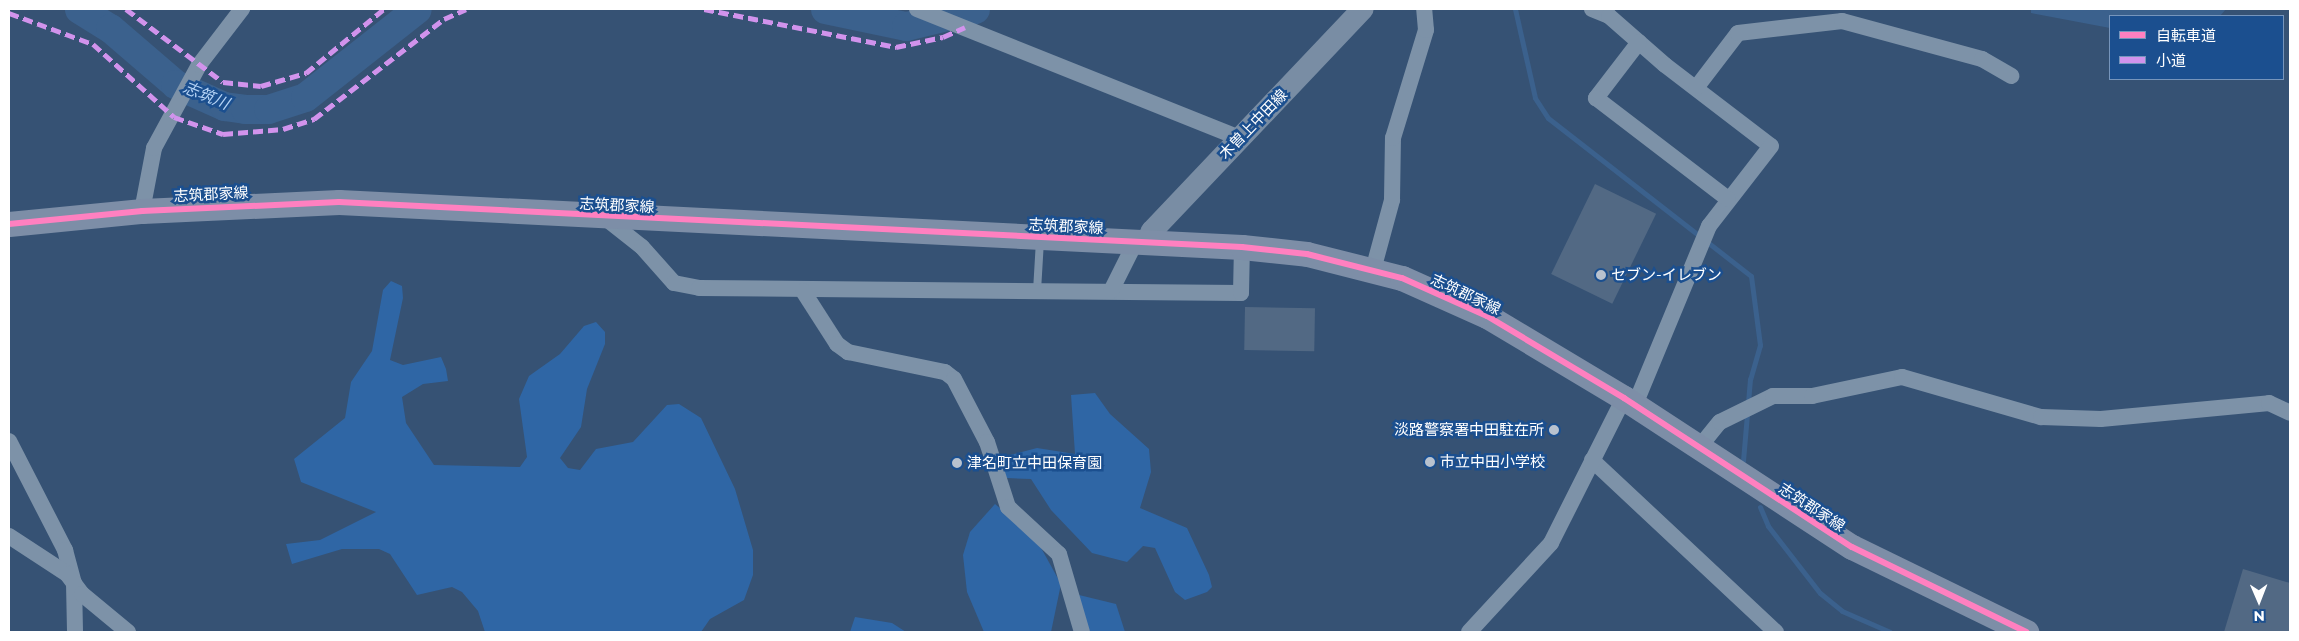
<!DOCTYPE html>
<meta charset="utf-8">
<style>
body{margin:0}
#map{position:relative;width:2299px;height:641px;overflow:hidden;background:#365274;font-family:Montserrat,"Noto Sans JP",sans-serif}
div>[style]{position:absolute}
[style*='--x']{left:calc(var(--x)*1px);top:calc(var(--y)*1px);width:calc(var(--w)*1px);rotate:calc(var(--a)*1deg)}
.green>*{inset:0;background:#2f66a5}
.water>*{inset:0;background:#3b618d}
.stream>*{height:5px;margin:-2.5px;padding:0 2.5px;transform-origin:2.5px;border-radius:2.5px;background:#3b618d}
.river>*{height:29px;margin:-14.5px;padding:0 14.5px;transform-origin:14.5px;border-radius:14.5px;background:#3b618d}
.building>*{inset:0;background:#526984;transform-origin:0 0}
.lane>*{height:8px;margin:-4px;padding:0 4px;transform-origin:4px;border-radius:4px;background:#7d92a8}
.street>*{height:16px;margin:-8px;padding:0 8px;transform-origin:8px;border-radius:8px;background:#7d92a8}
.secondary>*{height:22px;margin:-11px;padding:0 11px;transform-origin:11px;border-radius:11px;background:#798da4}
.primary>*{height:25px;margin:-12.5px;padding:0 12.5px;transform-origin:12.5px;border-radius:12.5px;background:#7d8ea7}
.quiet>*{height:5px;margin-top:-2.5px;transform-origin:0;background:repeating-linear-gradient(90deg,#d193ec 0 10px,transparent 0 15px)}
.cycleway>*{height:6px;margin:-3px;padding:0 3px;transform-origin:3px;border-radius:3px;background:#ff80c0}
.dots>*{width:14px;height:14px;translate:-50% -50%;box-sizing:border-box;border:2px solid #1b4f8f;border-radius:50%}
span{translate:-50% -50%;white-space:nowrap;text-align:center;line-height:1.15;-webkit-text-stroke:5px #1b4f8f;paint-order:stroke}
.street-label{font-size:15px;color:#fff}
.poi-label{font-size:15px;color:#fff}
.left{translate:0 -50%;text-align:left}
.right{translate:-100% -50%;text-align:right}
.water-label{font-size:16px;color:#b5d3f5;font-style:italic}
.frame{position:absolute;inset:0;border:10px solid #fff;pointer-events:none}
.legend{position:absolute;left:2109px;top:15px;width:175px;height:65px;box-sizing:border-box;background:#1b4f8f;border:1px solid #7695bc;margin:0;padding:6px 9px;list-style:none;font-size:15px;color:#fff}
.legend li{display:flex;align-items:center;gap:10px;height:25px}
.legend b{width:25px;border:1px solid #7695bc}
.north{position:absolute;left:2234px;top:576px;width:50px;height:50px;-webkit-text-stroke:4px #1b4f8f;paint-order:stroke;rotate:179deg;font-size:14px;font-weight:700;line-height:20px;text-align:center;color:#fff}
.north::after{content:'';display:block;margin:auto;width:18px;height:22px;background:#fff;clip-path:polygon(50% 0,100% 100%,50% 72%,0 100%)}
</style>
<div id="map">
<div class="green">
<i style="clip-path:polygon(391px 281px,402px 286px,403px 298px,390px 360px,403px 365px,441px 357px,446px 369px,448px 381px,423px 384px,402px 397px,406px 423px,434px 465px,520px 467px,527px 457px,519px 399px,529px 376px,560px 354px,584px 326px,596px 322px,605px 332px,605px 344px,587px 389px,581px 427px,560px 458px,568px 468px,580px 470px,596px 449px,633px 442px,667px 405px,679px 404px,701px 418px,735px 489px,753px 550px,753px 575px,744px 600px,710px 619px,701px 632px,485px 632px,478px 611px,462px 592px,452px 587px,417px 595px,390px 554px,379px 549px,342px 549px,292px 564px,286px 544px,320px 540px,376px 512px,301px 482px,294px 459px,345px 418px,351px 382px,372px 351px,383px 290px)"></i>
<i style="clip-path:polygon(1095px 393px,1110px 414px,1149px 449px,1151px 472px,1140px 508px,1187px 528px,1209px 575px,1212px 587px,1207px 592px,1185px 600px,1175px 592px,1155px 548px,1143px 546px,1127px 562px,1092px 553px,1051px 510px,1031px 479px,1007px 478px,1000px 469px,1002px 457px,1037px 448px,1075px 454px,1071px 395px)"></i>
<i style="clip-path:polygon(995px 504px,1035px 537px,1061px 584px,1051px 632px,984px 632px,967px 592px,963px 555px,970px 532px)"></i>
<i style="clip-path:polygon(1079px 595px,1116px 604px,1125px 632px,1088px 632px)"></i>
<i style="clip-path:polygon(855px 617px,892px 623px,906px 632px,850px 632px)"></i>
</div>
<div class="water">
<i style="clip-path:polygon(2031px 9px,2226px 9px,2220px 16px,2110px 16px,2110px 28px,2031px 13px)"></i>
</div>
<div class="stream">
<i style="--x:1515;--y:9;--w:91;--a:77.3"></i>
<i style="--x:1535;--y:98;--w:24;--a:57"></i>
<i style="--x:1548;--y:118;--w:257;--a:37.9"></i>
<i style="--x:1751;--y:276;--w:70;--a:82.6"></i>
<i style="--x:1760;--y:345;--w:35;--a:106"></i>
<i style="--x:1750;--y:379;--w:82;--a:94.9"></i>
<i style="--x:1760;--y:507;--w:21;--a:67"></i>
<i style="--x:1768;--y:526;--w:85;--a:52.2"></i>
<i style="--x:1820;--y:593;--w:28;--a:39"></i>
<i style="--x:1842;--y:611;--w:52;--a:23.6"></i>
</div>
<div class="river">
<i style="--x:79;--y:9;--w:36;--a:32"></i>
<i style="--x:110;--y:28;--w:86;--a:40.7"></i>
<i style="--x:175;--y:84;--w:54;--a:24.2"></i>
<i style="--x:224;--y:106;--w:21;--a:8"></i>
<i style="--x:245;--y:109;--w:23;--a:0"></i>
<i style="--x:268;--y:109;--w:39;--a:-18"></i>
<i style="--x:305;--y:97;--w:142;--a:-38.2"></i>
<i style="--x:825;--y:9;--w:83;--a:11.9"></i>
<i style="--x:906;--y:26;--w:71;--a:-13.8"></i>
</div>
<div class="building">
<i style="left:1595px;top:184px;width:68px;height:100px;rotate:26deg"></i>
<i style="left:1245px;top:307px;width:70px;height:43px;rotate:1deg"></i>
<i style="clip-path:polygon(2243px 569px,2290px 583px,2290px 632px,2224px 632px)"></i>
</div>
<div class="lane">
<i style="--x:1037;--y:291;--w:50;--a:-86.6"></i>
</div>
<div class="street">
<i style="--x:917;--y:9;--w:348;--a:21.8"></i>
<i style="--x:1592;--y:9;--w:18;--a:22"></i>
<i style="--x:1609;--y:16;--w:74;--a:41.2"></i>
<i style="--x:1665;--y:65;--w:133;--a:37.4"></i>
<i style="--x:1771;--y:146;--w:101;--a:127.8"></i>
<i style="--x:1709;--y:226;--w:194;--a:112.5"></i>
<i style="--x:1639;--y:42;--w:71;--a:127.5"></i>
<i style="--x:1596;--y:98;--w:166;--a:37.4"></i>
<i style="--x:1696;--y:88;--w:69;--a:-52.6"></i>
<i style="--x:1738;--y:33;--w:105;--a:-6.6"></i>
<i style="--x:1842;--y:21;--w:145;--a:15.2"></i>
<i style="--x:1982;--y:59;--w:34;--a:30"></i>
<i style="--x:142;--y:211;--w:64;--a:-79.2"></i>
<i style="--x:154;--y:148;--w:94;--a:-61.5"></i>
<i style="--x:199;--y:65;--w:71;--a:-52.5"></i>
<i style="--x:604;--y:217;--w:48;--a:38.3"></i>
<i style="--x:642;--y:247;--w:48;--a:48.4"></i>
<i style="--x:674;--y:283;--w:25;--a:11"></i>
<i style="--x:699;--y:288;--w:542;--a:0.53"></i>
<i style="--x:1241;--y:293;--w:46;--a:-88.8"></i>
<i style="--x:1373;--y:270;--w:73;--a:-74.8"></i>
<i style="--x:1392;--y:200;--w:62;--a:-89.1"></i>
<i style="--x:1393;--y:138;--w:113;--a:-73"></i>
<i style="--x:1426;--y:30;--w:21;--a:-95"></i>
<i style="--x:803;--y:291;--w:63;--a:57.3"></i>
<i style="--x:837;--y:344;--w:14;--a:36"></i>
<i style="--x:848;--y:352;--w:99;--a:11.7"></i>
<i style="--x:945;--y:372;--w:11;--a:38"></i>
<i style="--x:954;--y:379;--w:71;--a:62.4"></i>
<i style="--x:987;--y:442;--w:68;--a:72.1"></i>
<i style="--x:1008;--y:507;--w:69;--a:42.7"></i>
<i style="--x:1059;--y:554;--w:81;--a:73.6"></i>
<i style="--x:1111;--y:291;--w:56;--a:-63.4"></i>
<i style="--x:9;--y:441;--w:123;--a:62.8"></i>
<i style="--x:65;--y:550;--w:34;--a:75"></i>
<i style="--x:74;--y:583;--w:49;--a:88.8"></i>
<i style="--x:1697;--y:450;--w:36;--a:-51"></i>
<i style="--x:1720;--y:422;--w:59;--a:-26.1"></i>
<i style="--x:1773;--y:396;--w:39;--a:0"></i>
<i style="--x:1812;--y:396;--w:92;--a:-11.9"></i>
<i style="--x:1902;--y:377;--w:145;--a:16.1"></i>
<i style="--x:2041;--y:417;--w:60;--a:1.9"></i>
<i style="--x:2101;--y:419;--w:169;--a:-5.4"></i>
<i style="--x:2269;--y:403;--w:23;--a:25"></i>
<i style="--x:1592;--y:460;--w:252;--a:43.1"></i>
<i style="--x:9;--y:536;--w:69;--a:33.2"></i>
<i style="--x:67;--y:574;--w:25;--a:53"></i>
<i style="--x:82;--y:594;--w:60;--a:39.6"></i>
<i style="--x:1469;--y:632;--w:121;--a:-47.3"></i>
<i style="--x:1551;--y:543;--w:162;--a:-63.3"></i>
</div>
<div class="secondary">
<i style="--x:1147;--y:242;--w:12;--a:-66"></i>
<i style="--x:1152;--y:231;--w:306;--a:-46.5"></i>
</div>
<div class="primary">
<i style="--x:9;--y:224;--w:134;--a:-5.6"></i>
<i style="--x:142;--y:211;--w:197;--a:-2.6"></i>
<i style="--x:339;--y:202;--w:904;--a:2.85"></i>
<i style="--x:1242;--y:247;--w:65;--a:6.1"></i>
<i style="--x:1307;--y:254;--w:98;--a:14.2"></i>
<i style="--x:1402;--y:278;--w:93;--a:24.1"></i>
<i style="--x:1487;--y:316;--w:160;--a:30.9"></i>
<i style="--x:1624;--y:398;--w:272;--a:33.2"></i>
<i style="--x:1852;--y:547;--w:194;--a:26"></i>
</div>
<div class="quiet">
<i style="--x:126;--y:9;--w:121;--a:37"></i>
<i style="--x:223;--y:82;--w:38;--a:6"></i>
<i style="--x:261;--y:86;--w:47;--a:-16.1"></i>
<i style="--x:306;--y:73;--w:101;--a:-39.4"></i>
<i style="--x:704;--y:9;--w:196;--a:11.2"></i>
<i style="--x:896;--y:47;--w:48;--a:-12"></i>
<i style="--x:943;--y:37;--w:24;--a:-24"></i>
<i style="--x:9;--y:13;--w:90;--a:20.3"></i>
<i style="--x:93;--y:44;--w:109;--a:42"></i>
<i style="--x:174;--y:117;--w:52;--a:19.1"></i>
<i style="--x:223;--y:134;--w:60;--a:-4.8"></i>
<i style="--x:283;--y:129;--w:33;--a:-18"></i>
<i style="--x:314;--y:119;--w:164;--a:-37.6"></i>
<i style="--x:444;--y:19;--w:24;--a:-24"></i>
</div>
<div class="cycleway">
<i style="--x:9;--y:224;--w:134;--a:-5.6"></i>
<i style="--x:142;--y:211;--w:197;--a:-2.6"></i>
<i style="--x:339;--y:202;--w:904;--a:2.85"></i>
<i style="--x:1242;--y:247;--w:65;--a:6.1"></i>
<i style="--x:1307;--y:254;--w:98;--a:14.2"></i>
<i style="--x:1402;--y:278;--w:93;--a:24.1"></i>
<i style="--x:1487;--y:316;--w:160;--a:30.9"></i>
<i style="--x:1624;--y:398;--w:272;--a:33.2"></i>
<i style="--x:1852;--y:547;--w:194;--a:26"></i>
</div>
<div class="dots">
<i style="left:1601px;top:275px;background:#b9c2ce"></i>
<i style="left:1554px;top:430px;background:#b9c2ce"></i>
<i style="left:1430px;top:462px;background:#b9c2ce"></i>
<i style="left:957px;top:463px;background:#b9c2ce"></i>
</div>
<div class="street-label">
<span style="left:1253px;top:124px;rotate:-46deg">木曽上中田線</span>
<span style="left:211px;top:194px;rotate:-3deg">志筑郡家線</span>
<span style="left:617px;top:205px;rotate:3deg">志筑郡家線</span>
<span style="left:1066px;top:226px;rotate:3deg">志筑郡家線</span>
<span style="left:1466px;top:294px;rotate:25deg">志筑郡家線</span>
<span style="left:1812px;top:507px;rotate:33deg">志筑郡家線</span>
</div>
<div class="poi-label">
<span class="left" style="left:1611px;top:275px">セブン-イレブン</span>
<span class="right" style="left:1544px;top:430px">淡路警察署中田駐在所</span>
<span class="left" style="left:1440px;top:462px">市立中田小学校</span>
<span class="left" style="left:967px;top:463px">津名町立中田保育園</span>
</div>
<div class="water-label">
<span style="left:206px;top:96px;rotate:22deg">志筑川</span>
</div>
<div class="frame"></div>
<ul class="legend">
<li><b style="height:6px;background:#ff80c0"></b>自転車道</li>
<li><b style="height:6px;background:#d193ec"></b>小道</li>
</ul>
<div class="north">N</div>
</div>
